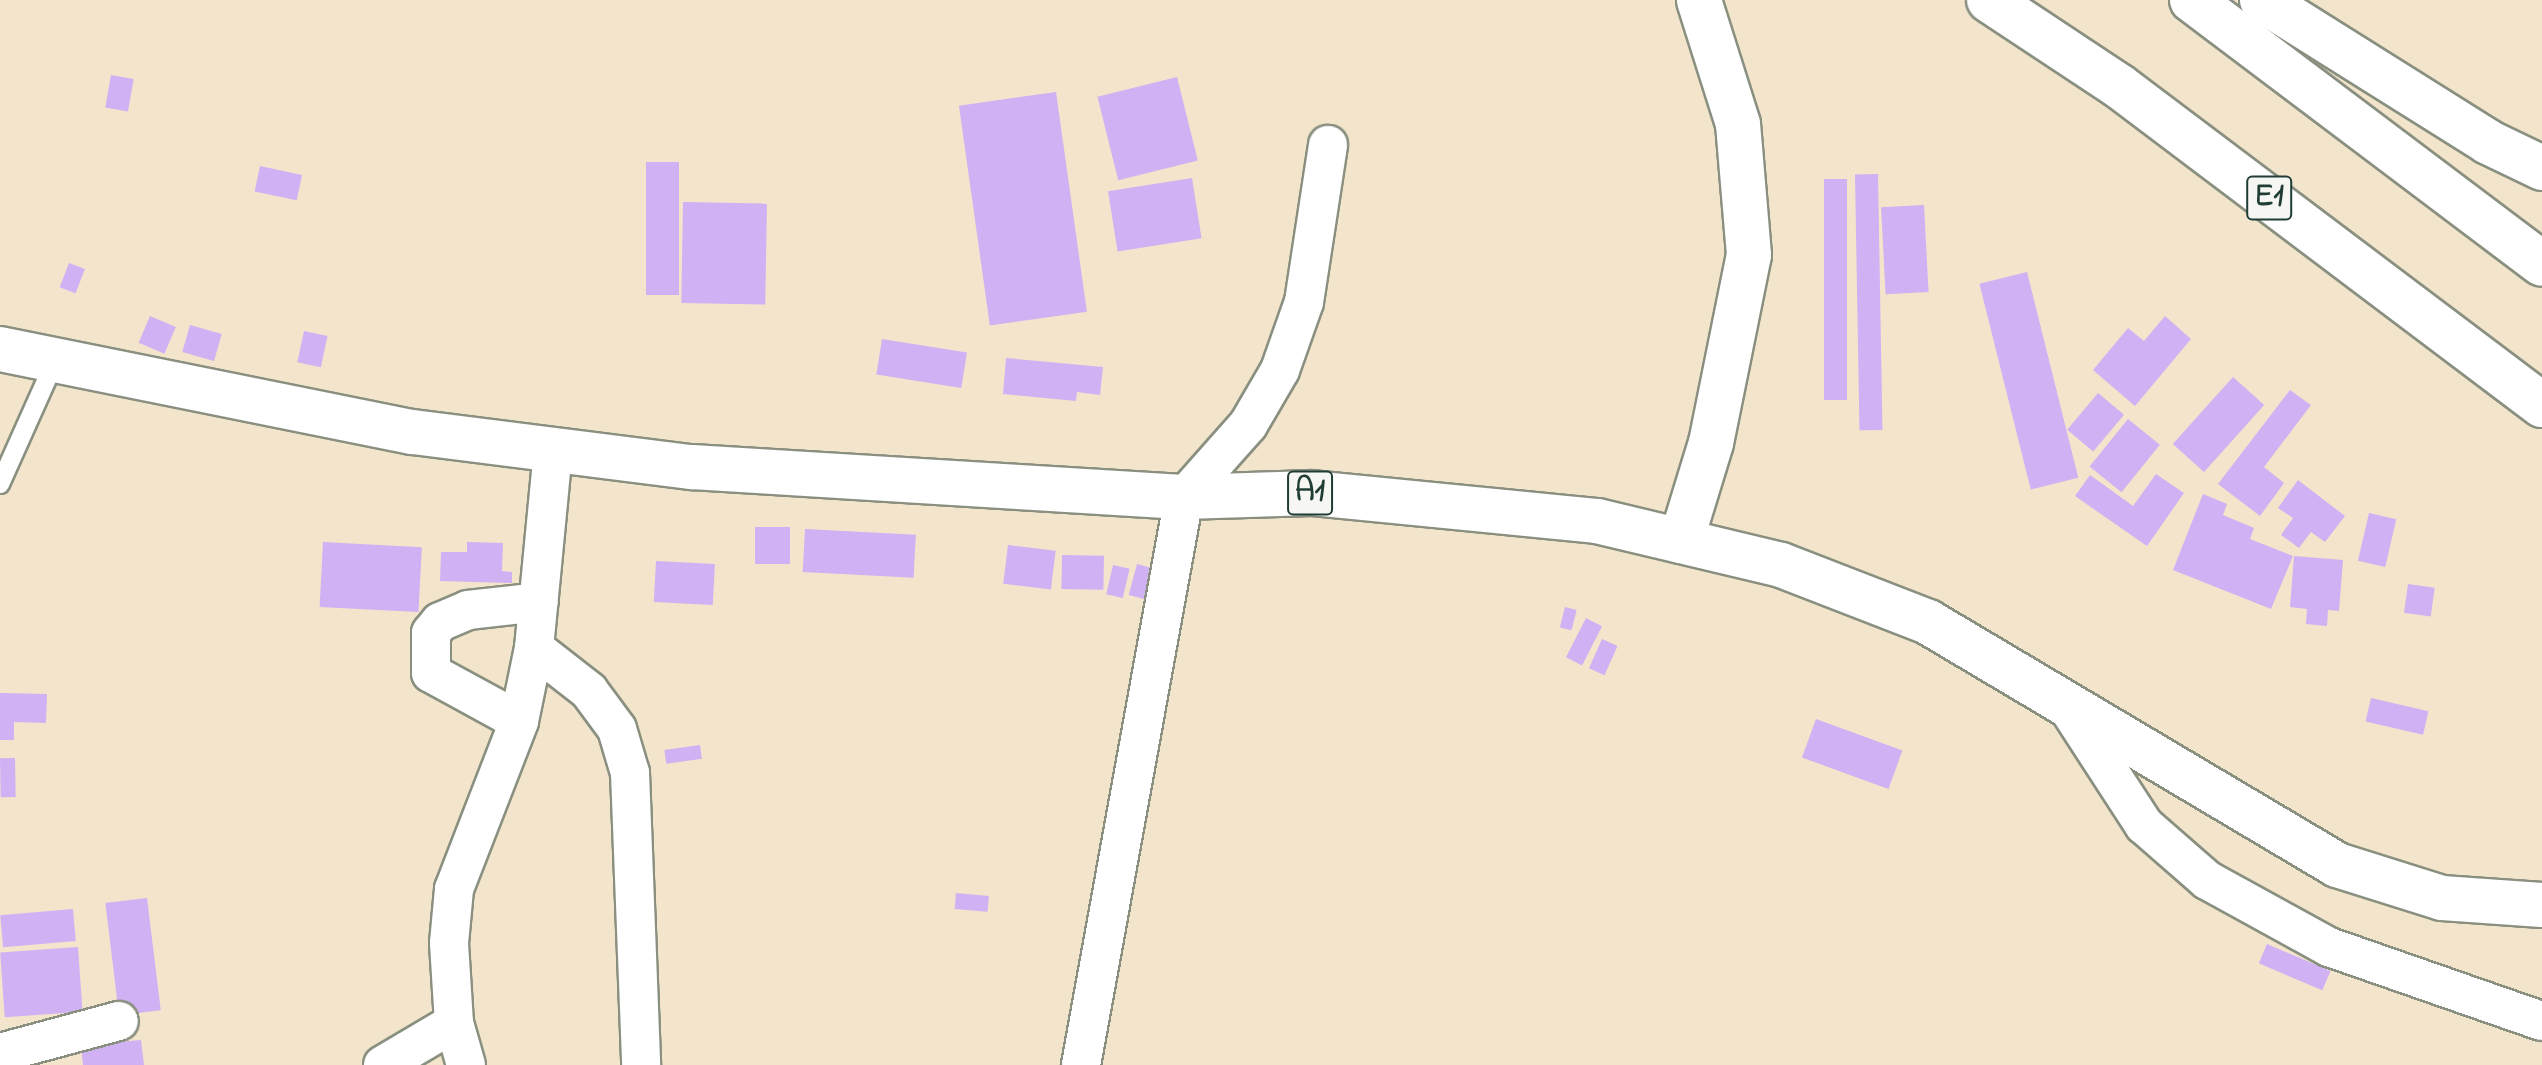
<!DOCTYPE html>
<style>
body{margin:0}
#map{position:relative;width:2542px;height:1065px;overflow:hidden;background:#f3e4cc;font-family:"Indie Flower",sans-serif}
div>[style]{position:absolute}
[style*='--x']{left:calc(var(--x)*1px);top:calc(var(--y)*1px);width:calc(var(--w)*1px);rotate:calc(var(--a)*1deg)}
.building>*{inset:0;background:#cfb1f4;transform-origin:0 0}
.roads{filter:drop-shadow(2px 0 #899080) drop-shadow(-2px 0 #899080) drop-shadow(0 2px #899080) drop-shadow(0 -2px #899080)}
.service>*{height:18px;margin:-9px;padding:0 9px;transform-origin:9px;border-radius:9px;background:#fff}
.minor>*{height:38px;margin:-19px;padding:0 19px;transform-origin:19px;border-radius:19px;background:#fff}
.trunk>*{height:44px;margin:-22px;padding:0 22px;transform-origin:22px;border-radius:22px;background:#fff}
.motorway>*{height:44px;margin:-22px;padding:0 22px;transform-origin:22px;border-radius:22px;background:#fff}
span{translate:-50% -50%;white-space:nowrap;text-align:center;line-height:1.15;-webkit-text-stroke:6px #f6f6f2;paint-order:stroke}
.shield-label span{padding:2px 6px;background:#f6f6f2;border:2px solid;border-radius:6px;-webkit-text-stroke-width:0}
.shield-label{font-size:32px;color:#1f3d34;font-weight:700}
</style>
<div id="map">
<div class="building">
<i style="left:111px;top:75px;width:23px;height:33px;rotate:10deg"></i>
<i style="left:1177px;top:77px;width:86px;height:82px;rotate:76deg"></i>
<i style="left:1056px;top:92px;width:222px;height:98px;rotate:82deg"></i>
<i style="left:646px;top:162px;width:33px;height:133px"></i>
<i style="left:260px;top:166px;width:43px;height:26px;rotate:12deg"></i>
<i style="left:1878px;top:174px;width:256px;height:23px;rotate:89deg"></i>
<i style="left:1192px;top:178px;width:61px;height:85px;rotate:81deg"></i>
<i style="left:1824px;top:179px;width:23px;height:221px"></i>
<i style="left:683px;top:202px;width:84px;height:101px;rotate:1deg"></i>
<i style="left:1924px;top:205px;width:87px;height:43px;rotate:87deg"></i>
<i style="left:69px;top:263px;width:17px;height:26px;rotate:21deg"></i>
<i style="left:2027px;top:272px;width:212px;height:49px;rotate:76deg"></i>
<i style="left:150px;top:316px;width:28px;height:29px;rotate:23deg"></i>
<i style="clip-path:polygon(2165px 316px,2191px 339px,2135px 406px,2093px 370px,2128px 328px,2144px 341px)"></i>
<i style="left:190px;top:325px;width:33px;height:28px;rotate:16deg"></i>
<i style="left:304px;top:331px;width:24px;height:32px;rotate:12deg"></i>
<i style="left:882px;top:339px;width:86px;height:36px;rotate:9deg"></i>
<i style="clip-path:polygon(1006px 358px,1103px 367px,1100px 395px,1077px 392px,1076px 401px,1003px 394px)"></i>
<i style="left:2233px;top:377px;width:42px;height:90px;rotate:42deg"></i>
<i style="clip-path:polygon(2290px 390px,2311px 405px,2264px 467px,2284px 483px,2260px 516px,2218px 484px)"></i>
<i style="left:2098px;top:393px;width:34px;height:48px;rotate:40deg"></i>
<i style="left:2128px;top:419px;width:41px;height:61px;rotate:39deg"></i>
<i style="clip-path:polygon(2156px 474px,2184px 493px,2147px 546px,2075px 496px,2090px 475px,2133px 506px)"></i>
<i style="clip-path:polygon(2298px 480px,2345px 516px,2325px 542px,2311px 532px,2299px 548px,2281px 535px,2293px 518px,2278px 508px)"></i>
<i style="clip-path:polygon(2203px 494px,2227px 504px,2223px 515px,2254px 528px,2250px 539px,2293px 556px,2271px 609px,2173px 570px)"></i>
<i style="left:2369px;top:513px;width:28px;height:49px;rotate:13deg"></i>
<i style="left:755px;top:527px;width:35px;height:37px"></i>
<i style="left:805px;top:529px;width:111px;height:43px;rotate:3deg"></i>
<i style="left:323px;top:542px;width:99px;height:65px;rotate:3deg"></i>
<i style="clip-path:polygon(467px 542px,503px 543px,502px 571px,512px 572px,512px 583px,440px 581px,441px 552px,467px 552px)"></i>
<i style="left:1008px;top:545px;width:48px;height:39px;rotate:7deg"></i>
<i style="left:1062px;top:555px;width:42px;height:34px;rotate:1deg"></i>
<i style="clip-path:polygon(2294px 556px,2343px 560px,2339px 611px,2328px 610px,2327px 626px,2306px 624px,2307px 609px,2290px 607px)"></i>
<i style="left:656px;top:561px;width:59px;height:41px;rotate:3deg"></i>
<i style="left:1137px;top:564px;width:20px;height:32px;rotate:15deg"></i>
<i style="left:1113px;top:565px;width:17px;height:30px;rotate:13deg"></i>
<i style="left:2408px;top:584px;width:27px;height:29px;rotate:8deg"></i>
<i style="left:1565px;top:607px;width:12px;height:21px;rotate:14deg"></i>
<i style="left:1586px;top:618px;width:18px;height:44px;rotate:27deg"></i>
<i style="left:1602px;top:639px;width:17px;height:32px;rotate:24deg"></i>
<i style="clip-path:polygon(0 693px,47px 694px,46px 723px,14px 722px,14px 740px,0 740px)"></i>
<i style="left:2371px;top:698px;width:59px;height:24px;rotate:13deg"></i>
<i style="left:1816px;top:719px;width:92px;height:41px;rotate:20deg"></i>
<i style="left:700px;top:745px;width:14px;height:36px;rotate:82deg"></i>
<i style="left:15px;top:758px;width:39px;height:15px;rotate:89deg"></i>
<i style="left:956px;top:893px;width:33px;height:16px;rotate:5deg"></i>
<i style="left:147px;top:898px;width:113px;height:42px;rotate:83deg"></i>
<i style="left:73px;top:909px;width:32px;height:73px;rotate:85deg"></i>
<i style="left:2267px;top:944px;width:69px;height:21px;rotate:23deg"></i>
<i style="left:78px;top:947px;width:65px;height:78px;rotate:86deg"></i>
<i style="clip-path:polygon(117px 1034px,118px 1042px,141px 1040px,144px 1065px,83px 1065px,80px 1038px)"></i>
</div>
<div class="roads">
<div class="service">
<i style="--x:0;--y:484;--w:135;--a:-65.9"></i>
</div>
<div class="minor">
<i style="--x:534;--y:648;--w:70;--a:38"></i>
<i style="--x:589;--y:691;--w:47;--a:53.6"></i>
<i style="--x:617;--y:729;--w:46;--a:73.5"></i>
<i style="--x:630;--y:773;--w:292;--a:87.8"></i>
<i style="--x:2068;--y:708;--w:140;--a:57"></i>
<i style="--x:2144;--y:825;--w:84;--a:41.1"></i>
<i style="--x:2207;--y:880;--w:139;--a:28.8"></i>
<i style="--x:2329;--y:947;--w:225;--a:19.2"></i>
<i style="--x:519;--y:721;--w:100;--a:-151.4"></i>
<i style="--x:431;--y:673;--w:40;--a:-90"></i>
<i style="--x:431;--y:633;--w:14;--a:-51"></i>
<i style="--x:440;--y:622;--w:30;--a:-23"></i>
<i style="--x:468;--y:610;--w:71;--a:-6.4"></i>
<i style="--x:0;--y:1053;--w:123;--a:-15.1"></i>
<i style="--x:383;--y:1065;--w:82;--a:-30.6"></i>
<i style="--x:466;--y:1065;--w:44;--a:-105.9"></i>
<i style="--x:454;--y:1023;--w:80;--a:-93.6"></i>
<i style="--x:449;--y:943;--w:54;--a:-84.7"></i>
<i style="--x:454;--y:889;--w:180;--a:-68.8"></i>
<i style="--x:519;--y:721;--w:75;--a:-78.4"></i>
<i style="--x:534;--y:648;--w:199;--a:-84.5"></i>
<i style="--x:1081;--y:1065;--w:577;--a:-79.72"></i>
<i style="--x:1184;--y:497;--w:96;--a:-48.4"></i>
<i style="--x:1248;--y:425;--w:64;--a:-59.8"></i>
<i style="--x:1280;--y:370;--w:72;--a:-70.6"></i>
<i style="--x:1304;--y:302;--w:159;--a:-81.3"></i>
</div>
<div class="trunk">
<i style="--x:0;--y:349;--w:421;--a:11.4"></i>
<i style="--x:413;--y:432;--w:281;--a:7.2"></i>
<i style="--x:692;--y:467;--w:493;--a:3.5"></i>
<i style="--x:1184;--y:497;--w:128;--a:-1.8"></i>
<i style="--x:1312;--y:493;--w:286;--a:5.6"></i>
<i style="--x:1597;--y:521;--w:189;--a:13.4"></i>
<i style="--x:1781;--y:565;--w:158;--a:21.2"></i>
<i style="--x:1928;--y:622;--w:476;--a:30.7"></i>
<i style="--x:2337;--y:865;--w:110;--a:17.4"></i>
<i style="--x:2442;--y:898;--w:100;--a:4"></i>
</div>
<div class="motorway">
<i style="--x:1989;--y:0;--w:156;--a:33.5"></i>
<i style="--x:2119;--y:86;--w:530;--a:37.02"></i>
<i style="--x:2192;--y:0;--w:438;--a:37"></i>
<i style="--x:2262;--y:0;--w:267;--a:32.1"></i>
<i style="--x:2488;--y:142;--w:60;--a:25.7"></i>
<i style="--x:1681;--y:541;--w:102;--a:-73"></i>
<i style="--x:1711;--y:443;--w:192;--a:-78.6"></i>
<i style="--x:1749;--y:255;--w:131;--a:-94.8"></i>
<i style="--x:1738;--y:124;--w:130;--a:-107.5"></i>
</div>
</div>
<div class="shield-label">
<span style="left:2269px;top:198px">E1</span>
<span style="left:1310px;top:493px">A1</span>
</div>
</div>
